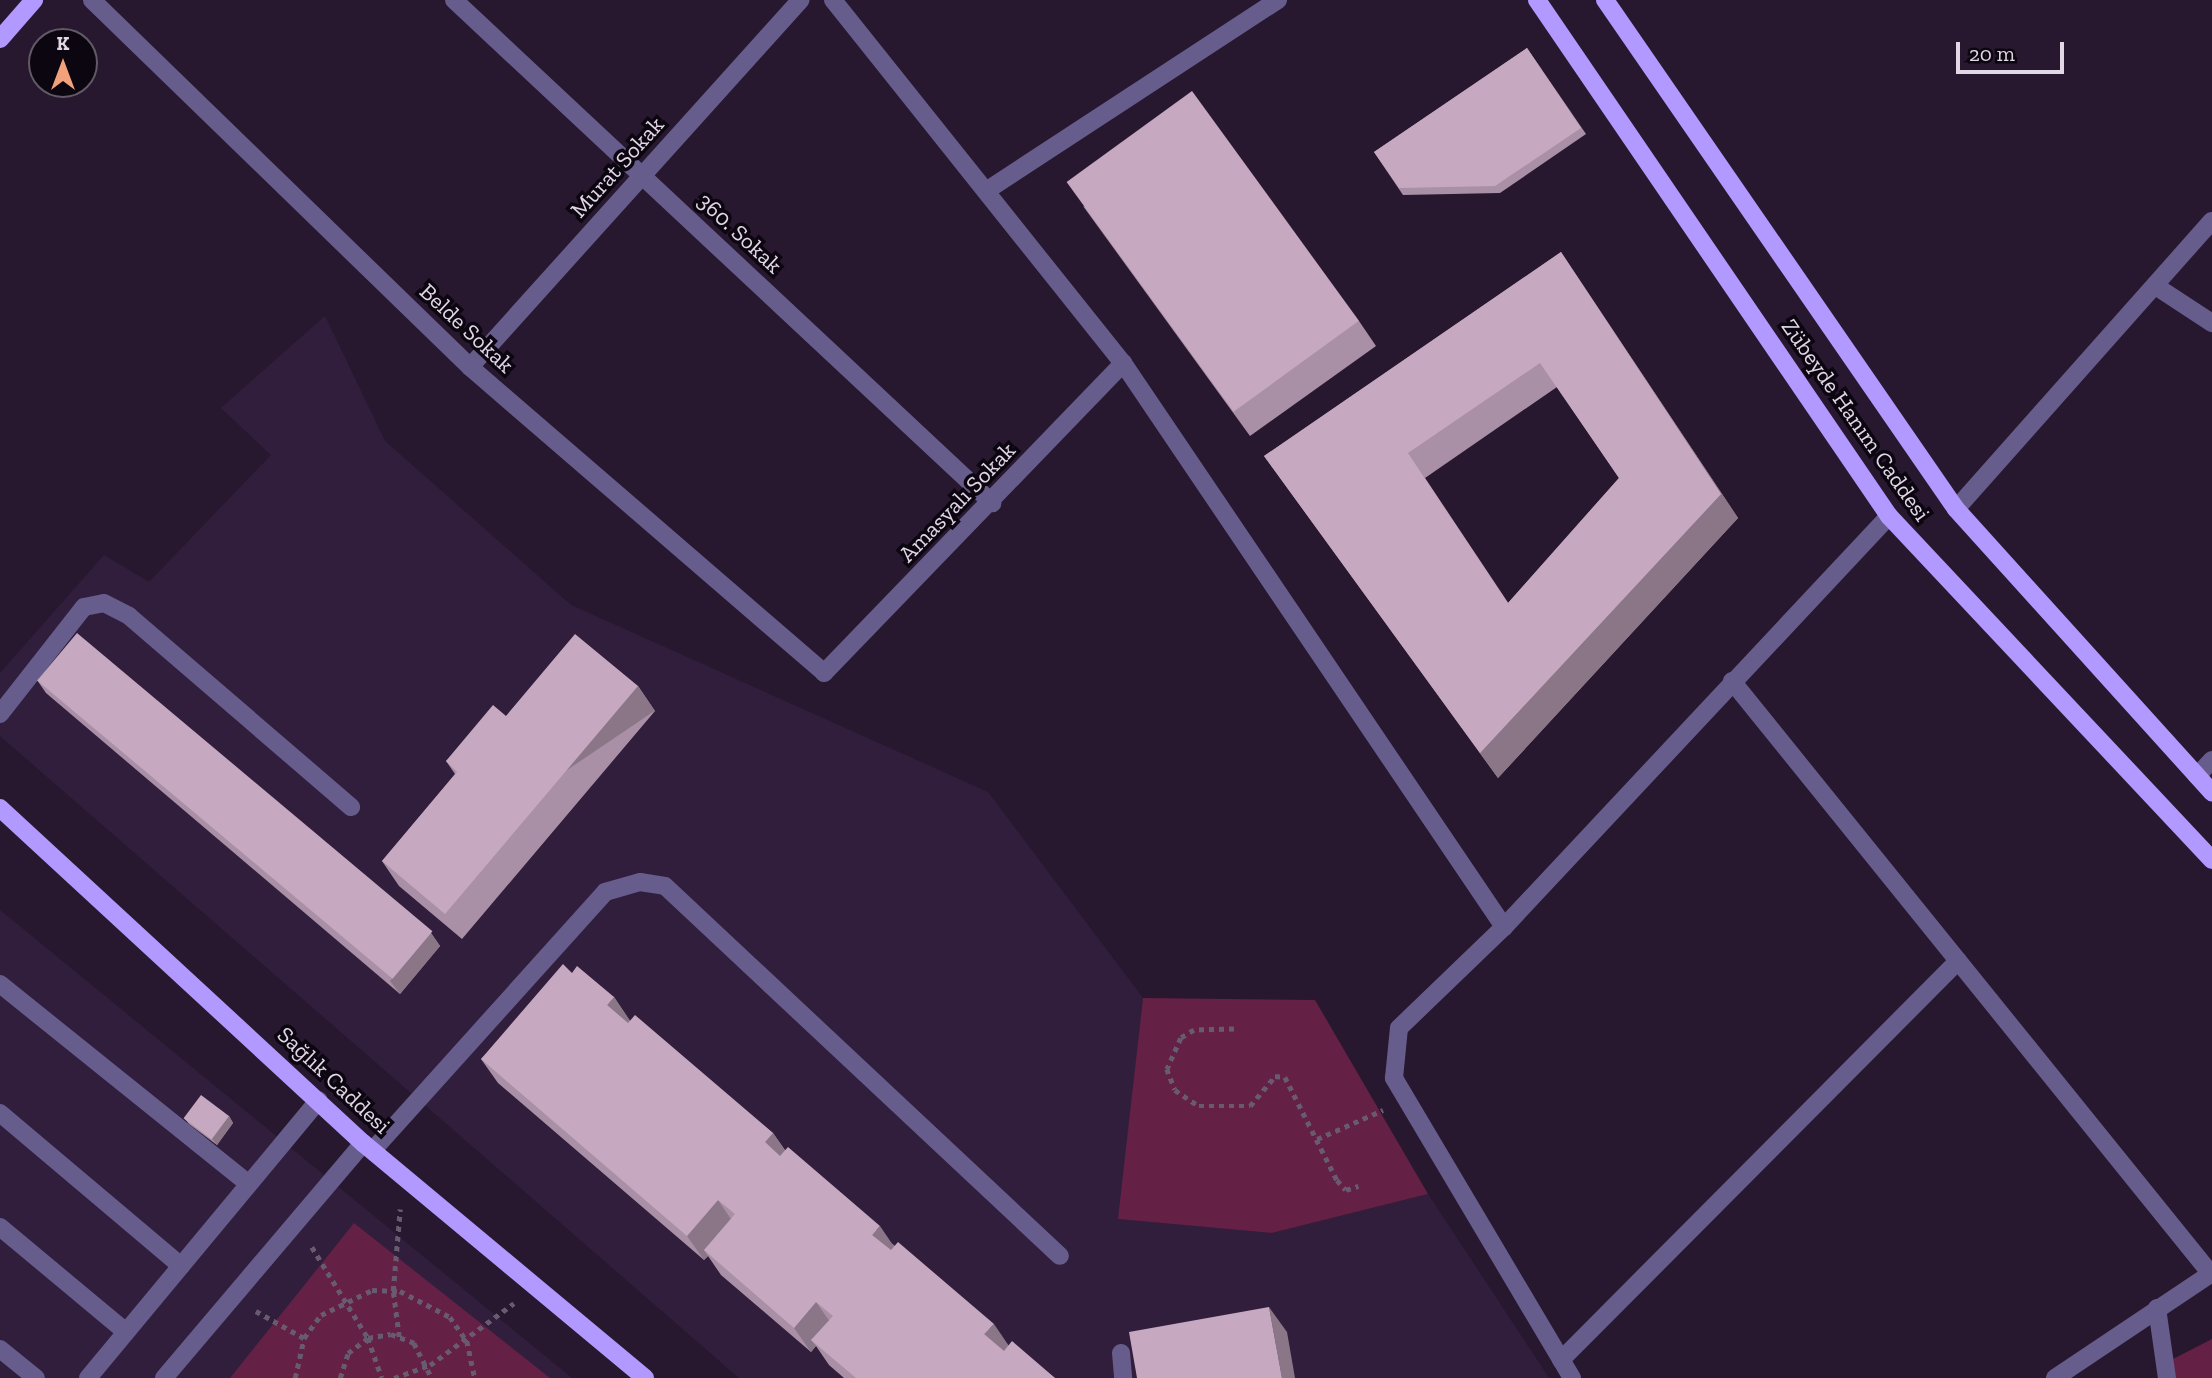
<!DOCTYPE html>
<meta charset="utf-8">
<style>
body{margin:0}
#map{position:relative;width:2212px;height:1378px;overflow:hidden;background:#271830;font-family:"Zilla Slab",serif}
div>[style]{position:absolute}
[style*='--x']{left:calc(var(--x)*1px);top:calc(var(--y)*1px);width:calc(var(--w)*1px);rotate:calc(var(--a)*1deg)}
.built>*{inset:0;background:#311e3c}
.green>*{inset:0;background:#642045}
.path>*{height:4.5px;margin-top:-2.25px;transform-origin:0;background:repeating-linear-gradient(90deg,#685b70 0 5px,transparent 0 10px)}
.minor>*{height:18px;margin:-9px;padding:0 9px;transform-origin:9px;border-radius:9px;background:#675d8d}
.major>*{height:18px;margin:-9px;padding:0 9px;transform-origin:9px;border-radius:9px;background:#b299ff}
.wall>*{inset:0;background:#aa90a6}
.shaded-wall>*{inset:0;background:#8b7687;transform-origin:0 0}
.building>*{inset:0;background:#c6a8c1;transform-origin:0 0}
span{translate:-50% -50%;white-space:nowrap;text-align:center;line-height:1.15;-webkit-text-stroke:7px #0c0610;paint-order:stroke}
.street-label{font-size:23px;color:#e1d7e7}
.north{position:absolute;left:28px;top:28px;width:70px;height:70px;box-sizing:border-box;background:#0c0610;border:2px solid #615a66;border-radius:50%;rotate:0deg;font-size:19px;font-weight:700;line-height:28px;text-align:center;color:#e1d7e7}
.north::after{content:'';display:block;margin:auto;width:24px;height:32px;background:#f1a27b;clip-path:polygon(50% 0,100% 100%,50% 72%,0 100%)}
.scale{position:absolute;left:1956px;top:42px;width:108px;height:32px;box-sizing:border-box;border:4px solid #e1d7e7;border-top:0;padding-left:9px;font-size:21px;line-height:24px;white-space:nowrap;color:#e1d7e7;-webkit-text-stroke:5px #0c0610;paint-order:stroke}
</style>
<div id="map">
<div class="built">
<i style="clip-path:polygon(325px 316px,385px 441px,571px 605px,988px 792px,1143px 998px,1119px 1219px,1272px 1233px,1428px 1194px,1549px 1378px,739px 1378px,0 736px,0 673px,104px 555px,149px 582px,271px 455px,221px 408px)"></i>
<i style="clip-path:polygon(0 910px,572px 1378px,0 1378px)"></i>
</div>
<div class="green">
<i style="clip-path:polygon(1143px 998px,1315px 1000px,1428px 1194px,1272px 1233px,1118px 1219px)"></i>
<i style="clip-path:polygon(354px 1223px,550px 1378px,230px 1378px)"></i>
<i style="clip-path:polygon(2212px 1339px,2212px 1378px,2175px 1378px,2173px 1359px)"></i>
</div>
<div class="path">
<i style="--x:1234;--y:1029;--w:40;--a:178.6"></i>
<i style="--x:1194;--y:1030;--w:15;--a:148"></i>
<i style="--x:1181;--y:1038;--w:34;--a:114"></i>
<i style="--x:1167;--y:1069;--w:22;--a:69"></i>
<i style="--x:1175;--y:1090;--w:29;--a:34"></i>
<i style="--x:1199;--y:1106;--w:51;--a:0"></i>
<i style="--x:1250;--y:1106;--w:39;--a:-50"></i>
<i style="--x:1275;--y:1076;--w:10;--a:6"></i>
<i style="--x:1285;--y:1077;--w:115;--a:63.2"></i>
<i style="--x:1337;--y:1180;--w:13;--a:48"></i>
<i style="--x:1346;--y:1190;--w:13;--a:-18"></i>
<i style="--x:1317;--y:1139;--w:72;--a:-23.7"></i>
<i style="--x:312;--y:1247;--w:107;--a:58.4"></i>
<i style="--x:368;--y:1338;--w:42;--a:70.7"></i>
<i style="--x:256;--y:1311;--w:55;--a:29.4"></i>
<i style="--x:399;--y:1337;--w:46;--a:-97.4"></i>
<i style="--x:393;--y:1291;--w:82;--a:-85.1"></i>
<i style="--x:295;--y:1378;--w:41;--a:-77.3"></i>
<i style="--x:304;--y:1338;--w:29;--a:-54"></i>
<i style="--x:321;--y:1315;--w:57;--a:-26.1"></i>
<i style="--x:372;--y:1290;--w:28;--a:2"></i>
<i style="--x:400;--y:1291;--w:56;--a:27.5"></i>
<i style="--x:450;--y:1317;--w:29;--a:55"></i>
<i style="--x:467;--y:1341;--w:38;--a:78"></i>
<i style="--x:340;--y:1378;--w:26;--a:-72"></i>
<i style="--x:348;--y:1353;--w:25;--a:-37"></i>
<i style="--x:368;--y:1338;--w:23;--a:-10"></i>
<i style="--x:391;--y:1334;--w:25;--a:21"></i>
<i style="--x:414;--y:1343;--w:39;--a:63"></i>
<i style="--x:394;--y:1378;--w:38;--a:-20"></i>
<i style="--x:430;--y:1365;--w:104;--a:-36.4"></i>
</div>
<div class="minor">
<i style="--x:92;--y:0;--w:527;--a:44.15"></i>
<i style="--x:470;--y:367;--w:468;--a:40.8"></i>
<i style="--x:824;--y:673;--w:431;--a:-46"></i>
<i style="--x:454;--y:0;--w:737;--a:43.07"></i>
<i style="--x:833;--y:0;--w:465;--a:51.4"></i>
<i style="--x:1123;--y:363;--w:681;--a:55.96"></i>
<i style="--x:986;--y:191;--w:349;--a:-33.2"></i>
<i style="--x:2157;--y:287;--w:66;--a:33.2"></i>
<i style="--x:470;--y:367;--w:494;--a:-48"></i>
<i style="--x:1956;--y:509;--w:385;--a:-48.4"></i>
<i style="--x:1732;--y:681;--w:762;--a:51.07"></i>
<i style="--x:0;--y:714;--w:136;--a:-51.9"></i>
<i style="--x:84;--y:607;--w:20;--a:-11"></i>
<i style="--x:104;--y:603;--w:28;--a:27"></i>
<i style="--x:129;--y:616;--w:293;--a:40.7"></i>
<i style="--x:2197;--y:776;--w:22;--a:-47"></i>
<i style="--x:0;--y:984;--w:319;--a:38.8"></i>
<i style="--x:0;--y:1113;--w:237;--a:40.2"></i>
<i style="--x:373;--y:1150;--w:347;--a:-48"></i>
<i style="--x:605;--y:892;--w:36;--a:-16"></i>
<i style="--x:640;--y:882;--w:25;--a:9"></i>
<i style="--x:665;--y:886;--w:541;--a:43.13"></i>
<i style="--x:0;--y:1227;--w:164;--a:39.8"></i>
<i style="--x:2157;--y:1308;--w:71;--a:81.9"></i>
<i style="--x:0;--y:1349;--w:46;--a:38.9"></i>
<i style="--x:1121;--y:1353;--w:25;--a:85"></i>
<i style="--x:1561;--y:1360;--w:563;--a:-45.14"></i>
<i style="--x:88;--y:1378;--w:361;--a:-50.3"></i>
<i style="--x:164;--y:1378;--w:308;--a:-49.7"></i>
<i style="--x:1572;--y:1378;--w:349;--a:-120.7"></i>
<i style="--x:1394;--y:1078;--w:50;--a:-84.3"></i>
<i style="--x:1399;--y:1028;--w:146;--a:-43.9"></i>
<i style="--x:1504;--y:927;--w:563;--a:-46.87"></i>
<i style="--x:2055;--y:1378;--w:189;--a:-33.8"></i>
</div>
<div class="major">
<i style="--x:1537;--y:0;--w:625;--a:55.7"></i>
<i style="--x:1889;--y:516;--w:472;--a:46.8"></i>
<i style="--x:1605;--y:0;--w:618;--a:55.41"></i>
<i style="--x:1956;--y:509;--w:382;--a:47.9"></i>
<i style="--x:0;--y:39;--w:52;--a:-48.9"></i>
<i style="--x:0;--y:808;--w:494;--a:42.7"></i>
<i style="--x:363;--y:1143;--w:367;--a:39.8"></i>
</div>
<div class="wall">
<i style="clip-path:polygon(1527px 48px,1586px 134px,1500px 193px,1403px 195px,1374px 152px)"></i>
<i style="clip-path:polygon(1083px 206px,1359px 321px,1376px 346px,1250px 436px)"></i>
<i style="clip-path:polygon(evenodd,1561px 252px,1738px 518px,1498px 778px,1264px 456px,1561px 252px,1557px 387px,1619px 478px,1508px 603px,1425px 478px,1557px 387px)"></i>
<i style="clip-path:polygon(37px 680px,431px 933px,440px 946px,400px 994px,46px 693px)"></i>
<i style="clip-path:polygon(638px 686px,655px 711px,462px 939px,399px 886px,382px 861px,455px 774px,446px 761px,506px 716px)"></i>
<i style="clip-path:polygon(572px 973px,614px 997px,630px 1021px,773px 1133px,785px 1150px,1008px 1345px,1055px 1378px,844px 1378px,829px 1365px,816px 1346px,811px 1352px,721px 1275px,708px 1256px,704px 1260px,498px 1083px,481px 1059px)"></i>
<i style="clip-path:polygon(229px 1116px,233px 1123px,217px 1145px,189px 1124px,184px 1118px)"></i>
</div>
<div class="shaded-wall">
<i style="clip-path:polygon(1561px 252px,1738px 518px,1498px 778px,1480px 753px,1721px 494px)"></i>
<i style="clip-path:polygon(1408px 453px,1425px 478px,1525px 628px,1508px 603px)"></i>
<i style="left:638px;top:686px;width:30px;height:299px;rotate:56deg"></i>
<i style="clip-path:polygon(431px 933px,440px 946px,400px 994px,390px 981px)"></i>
<i style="clip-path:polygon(614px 997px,631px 1022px,625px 1030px,607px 1005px)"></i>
<i style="clip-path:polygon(229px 1116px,233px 1123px,217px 1145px,212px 1139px)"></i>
<i style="clip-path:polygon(773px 1133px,790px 1158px,782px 1167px,765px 1142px)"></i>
<i style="clip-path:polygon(718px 1200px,735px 1225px,704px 1250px,708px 1256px,704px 1260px,687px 1236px)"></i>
<i style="clip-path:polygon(880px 1226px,897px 1251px,890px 1260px,872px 1235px)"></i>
<i style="clip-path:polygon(816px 1302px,833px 1326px,811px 1340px,816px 1346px,811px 1352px,794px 1328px)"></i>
<i style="clip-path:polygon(1269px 1307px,1287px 1332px,1295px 1378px,1282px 1378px)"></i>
<i style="clip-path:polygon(994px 1324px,1011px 1349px,1002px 1359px,984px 1334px)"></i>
</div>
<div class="building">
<i style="clip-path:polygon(1527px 48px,1581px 128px,1495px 186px,1399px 188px,1374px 152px)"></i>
<i style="left:1192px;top:91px;width:284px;height:155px;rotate:54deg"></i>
<i style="clip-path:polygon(evenodd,1561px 252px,1721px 494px,1480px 753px,1264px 456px,1561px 252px,1540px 363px,1619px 478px,1508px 603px,1408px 453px,1540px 363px)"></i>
<i style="left:77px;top:633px;width:464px;height:62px;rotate:40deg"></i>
<i style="clip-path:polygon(575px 634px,638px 686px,445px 914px,382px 861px,457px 772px,446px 761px,493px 705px,506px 716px)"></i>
<i style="clip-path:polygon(563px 964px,572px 973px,577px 966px,614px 997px,607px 1005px,628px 1023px,635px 1015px,773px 1133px,765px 1142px,780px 1156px,788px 1147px,880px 1226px,872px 1235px,891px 1250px,898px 1242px,994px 1324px,984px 1334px,1004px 1351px,1012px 1341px,1055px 1378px,856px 1378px,811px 1340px,833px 1316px,816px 1302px,794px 1328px,704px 1250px,735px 1214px,718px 1200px,687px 1236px,481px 1059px)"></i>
<i style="left:201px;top:1095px;width:35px;height:29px;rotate:37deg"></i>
<i style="clip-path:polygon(1269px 1307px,1282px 1378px,1137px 1378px,1129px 1332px)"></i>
</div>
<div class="street-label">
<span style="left:617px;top:167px;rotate:-48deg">Murat Sokak</span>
<span style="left:740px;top:233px;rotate:43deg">360. Sokak</span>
<span style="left:467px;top:328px;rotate:43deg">Belde Sokak</span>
<span style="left:1856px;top:420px;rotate:55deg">Zübeyde Hanım Caddesi</span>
<span style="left:957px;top:502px;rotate:-46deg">Amasyalı Sokak</span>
<span style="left:334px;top:1080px;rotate:43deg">Sağlık Caddesi</span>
</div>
<div class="north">K</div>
<div class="scale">20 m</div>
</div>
